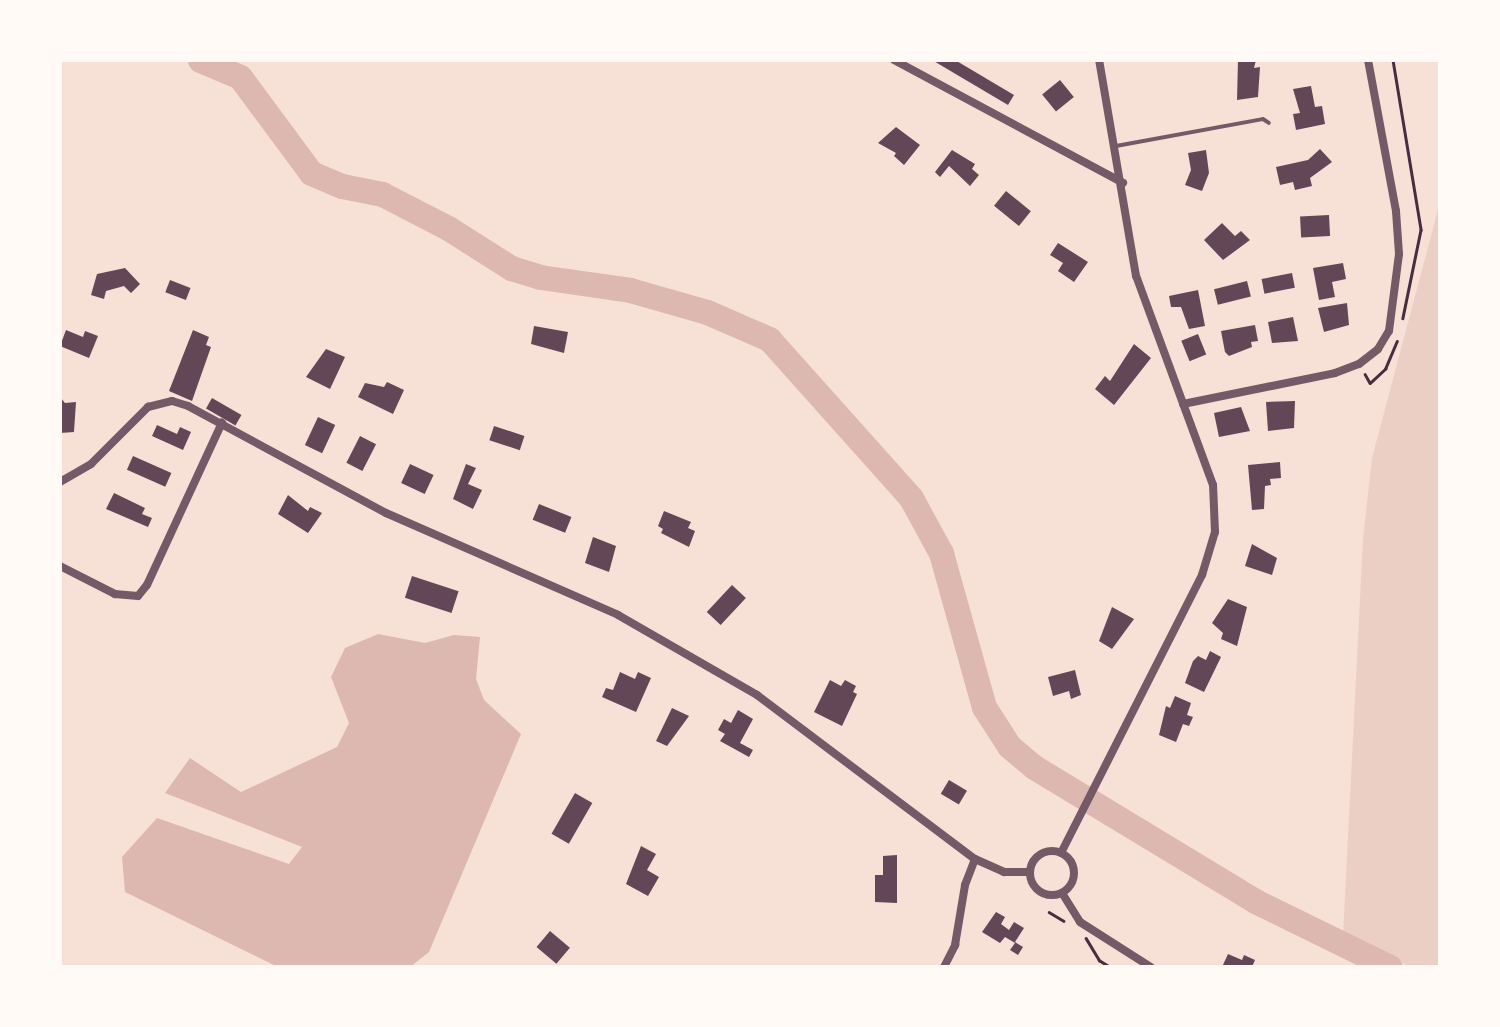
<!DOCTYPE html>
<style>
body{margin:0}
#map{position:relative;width:1500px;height:1027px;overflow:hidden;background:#f7e1d7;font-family:"PT Sans Narrow",sans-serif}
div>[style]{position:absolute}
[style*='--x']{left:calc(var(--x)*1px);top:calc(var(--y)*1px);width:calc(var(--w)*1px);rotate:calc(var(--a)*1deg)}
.green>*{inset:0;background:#ebcfc5}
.water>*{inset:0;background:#dcb8b0}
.river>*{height:25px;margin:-12.5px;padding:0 12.5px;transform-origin:12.5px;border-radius:12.5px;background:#dcb8b0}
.building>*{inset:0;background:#644757;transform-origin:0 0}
.path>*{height:2.5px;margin:-1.25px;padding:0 1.25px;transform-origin:1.25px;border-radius:1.25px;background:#4a2c40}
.service>*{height:4px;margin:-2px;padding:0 2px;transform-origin:2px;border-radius:2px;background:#755966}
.minor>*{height:8px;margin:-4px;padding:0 4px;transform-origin:4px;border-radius:4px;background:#755966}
.minor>.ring{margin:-4px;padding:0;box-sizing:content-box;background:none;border:8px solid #755966;border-radius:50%}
span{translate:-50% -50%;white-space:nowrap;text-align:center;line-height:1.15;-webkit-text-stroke:8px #fffaf5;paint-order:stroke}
.frame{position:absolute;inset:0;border:62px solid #fffaf5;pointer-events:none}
</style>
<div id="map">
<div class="green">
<i style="clip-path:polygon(1440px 202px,1440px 967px,1411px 967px,1343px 936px,1363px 539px,1372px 458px)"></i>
</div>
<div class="water">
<i style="clip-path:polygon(378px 634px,425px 643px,454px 635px,480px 637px,476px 679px,484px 700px,521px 734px,429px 952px,410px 967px,278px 967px,125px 892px,122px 857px,157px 818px,289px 864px,302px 847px,165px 793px,190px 758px,241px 792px,337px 747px,349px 723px,331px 677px,345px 648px)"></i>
</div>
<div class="river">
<i style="--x:200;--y:60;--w:43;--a:23"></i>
<i style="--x:240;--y:77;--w:119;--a:53.5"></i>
<i style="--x:311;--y:173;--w:34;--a:23"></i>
<i style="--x:342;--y:186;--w:41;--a:11.3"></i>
<i style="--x:382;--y:194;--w:74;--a:27.3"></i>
<i style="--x:448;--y:228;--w:75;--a:32.4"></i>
<i style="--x:511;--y:268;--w:30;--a:17"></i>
<i style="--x:540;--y:277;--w:91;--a:8.2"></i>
<i style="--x:630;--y:290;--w:80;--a:15.9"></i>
<i style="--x:707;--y:312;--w:68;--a:23.5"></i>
<i style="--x:769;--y:339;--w:213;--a:48.2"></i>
<i style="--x:911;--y:498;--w:63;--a:61.4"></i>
<i style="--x:941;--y:553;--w:160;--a:74.4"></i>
<i style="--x:984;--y:707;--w:46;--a:57.3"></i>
<i style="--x:1009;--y:746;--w:33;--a:40"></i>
<i style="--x:1034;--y:767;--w:258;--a:31.2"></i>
<i style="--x:1255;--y:901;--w:150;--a:26.1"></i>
</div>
<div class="building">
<i style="clip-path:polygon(932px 60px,955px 60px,1014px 95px,1008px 105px)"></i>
<i style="clip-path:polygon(1238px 60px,1256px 60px,1254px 68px,1260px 67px,1258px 97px,1237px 100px)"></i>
<i style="left:1060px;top:80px;width:22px;height:23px;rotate:51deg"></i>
<i style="clip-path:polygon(1311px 86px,1315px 107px,1322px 106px,1325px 124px,1296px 130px,1293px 114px,1300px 113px,1293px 89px)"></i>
<i style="clip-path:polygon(896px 127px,920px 145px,904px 165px,894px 156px,896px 153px,878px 143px)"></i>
<i style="clip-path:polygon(1320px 149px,1332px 162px,1310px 178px,1312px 186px,1295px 190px,1293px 182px,1280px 185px,1276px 167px,1308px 160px)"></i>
<i style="clip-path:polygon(952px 150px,975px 164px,972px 169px,979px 175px,970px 186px,949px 166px,940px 177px,935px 172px)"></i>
<i style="clip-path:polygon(1206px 150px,1209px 173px,1202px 191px,1185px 185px,1191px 170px,1188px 153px)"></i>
<i style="left:1006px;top:191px;width:32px;height:19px;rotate:39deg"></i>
<i style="left:1329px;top:215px;width:21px;height:29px;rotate:87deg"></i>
<i style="clip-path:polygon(1222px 223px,1235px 236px,1241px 231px,1250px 240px,1223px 260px,1204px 240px)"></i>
<i style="clip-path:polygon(1058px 243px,1088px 262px,1074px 282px,1058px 271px,1063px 263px,1050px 255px)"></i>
<i style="clip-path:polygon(1343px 263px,1346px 279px,1332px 282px,1335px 297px,1319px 300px,1313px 268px)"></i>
<i style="clip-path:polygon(125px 268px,140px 284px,131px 293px,124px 286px,106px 291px,104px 299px,91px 295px,97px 274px)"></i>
<i style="left:1292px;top:273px;width:15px;height:31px;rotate:79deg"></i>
<i style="left:170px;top:280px;width:22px;height:13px;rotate:21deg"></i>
<i style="left:1247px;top:281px;width:16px;height:34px;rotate:76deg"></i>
<i style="clip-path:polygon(1198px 290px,1205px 326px,1189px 329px,1181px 307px,1171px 307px,1169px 296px)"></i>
<i style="clip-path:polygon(1347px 303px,1349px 325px,1324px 332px,1318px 308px)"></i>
<i style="clip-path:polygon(1293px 317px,1298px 341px,1272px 343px,1268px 322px)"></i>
<i style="clip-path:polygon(1255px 325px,1258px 341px,1251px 342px,1252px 347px,1229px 356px,1225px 352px,1221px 331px)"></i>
<i style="clip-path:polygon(534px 326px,568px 332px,564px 353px,531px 344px)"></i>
<i style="clip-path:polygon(66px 330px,83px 337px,85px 331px,98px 336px,89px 358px,60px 346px)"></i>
<i style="clip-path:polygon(193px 330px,209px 337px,206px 345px,211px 347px,192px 401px,169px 391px)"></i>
<i style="left:1198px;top:334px;width:22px;height:18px;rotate:68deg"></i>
<i style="clip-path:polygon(1134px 344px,1151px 358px,1114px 405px,1095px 389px,1105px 376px,1110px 381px)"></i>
<i style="clip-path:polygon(326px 349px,345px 357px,330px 389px,306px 377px)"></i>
<i style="clip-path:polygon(387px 382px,404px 390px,393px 414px,358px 397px,365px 383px,384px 387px)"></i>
<i style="clip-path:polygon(60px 397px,65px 403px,76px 402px,74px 432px,60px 433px)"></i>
<i style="left:212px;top:398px;width:34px;height:12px;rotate:30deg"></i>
<i style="clip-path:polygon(1295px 401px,1294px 428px,1268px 431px,1266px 402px)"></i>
<i style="clip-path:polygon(1241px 407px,1250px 431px,1219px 437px,1214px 413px)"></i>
<i style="left:318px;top:417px;width:19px;height:31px;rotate:25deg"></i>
<i style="clip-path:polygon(157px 425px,177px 434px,180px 427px,191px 432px,183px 450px,152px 436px)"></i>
<i style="left:494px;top:426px;width:32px;height:15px;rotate:18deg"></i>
<i style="left:360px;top:436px;width:18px;height:30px;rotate:27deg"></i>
<i style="left:133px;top:456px;width:42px;height:15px;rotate:24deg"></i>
<i style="clip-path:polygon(1280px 462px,1281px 478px,1270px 479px,1271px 485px,1265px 486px,1264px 509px,1252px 510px,1248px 465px)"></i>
<i style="left:410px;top:464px;width:26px;height:21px;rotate:25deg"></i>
<i style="clip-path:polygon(466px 464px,476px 468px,468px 484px,482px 490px,473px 509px,453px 499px)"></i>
<i style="clip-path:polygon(114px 493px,145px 508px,142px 514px,152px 518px,148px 527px,106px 509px)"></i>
<i style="clip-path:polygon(288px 495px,308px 511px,310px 507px,322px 513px,308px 533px,278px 514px)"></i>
<i style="left:539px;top:504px;width:35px;height:17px;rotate:22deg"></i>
<i style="clip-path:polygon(664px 511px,691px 522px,688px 528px,695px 531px,689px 547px,661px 533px,663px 529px,658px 526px)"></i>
<i style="clip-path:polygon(593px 537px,616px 546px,609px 572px,585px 563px)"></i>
<i style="clip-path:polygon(1252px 544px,1277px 558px,1272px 575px,1245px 566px)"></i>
<i style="left:412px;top:576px;width:49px;height:23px;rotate:18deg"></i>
<i style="left:732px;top:585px;width:19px;height:37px;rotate:43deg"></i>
<i style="clip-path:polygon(1228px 599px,1247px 607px,1237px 646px,1221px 639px,1223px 633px,1212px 623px)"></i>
<i style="clip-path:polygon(1112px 607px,1134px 619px,1112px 649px,1099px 641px)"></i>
<i style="clip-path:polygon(1210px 651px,1221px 657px,1204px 692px,1185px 683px,1193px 661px,1198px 656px,1206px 660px)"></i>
<i style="clip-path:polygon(1075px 670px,1081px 695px,1071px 699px,1069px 691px,1053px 696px,1048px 677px)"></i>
<i style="clip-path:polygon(620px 672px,635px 679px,638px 672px,651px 678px,636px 712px,602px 697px,606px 688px,613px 690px)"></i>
<i style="clip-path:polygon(830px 680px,841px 686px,845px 680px,856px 686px,853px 692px,857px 694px,842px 726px,814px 712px)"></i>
<i style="clip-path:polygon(1175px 696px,1191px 703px,1187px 715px,1193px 717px,1189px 726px,1183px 724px,1176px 742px,1159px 735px,1166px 706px,1170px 708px)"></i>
<i style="clip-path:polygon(672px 708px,689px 716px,667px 746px,656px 741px)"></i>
<i style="clip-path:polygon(738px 710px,753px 719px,740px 743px,753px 750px,749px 757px,720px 741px,725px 734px,718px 730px,724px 719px,731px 723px)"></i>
<i style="left:949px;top:780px;width:21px;height:16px;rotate:31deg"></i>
<i style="left:575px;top:793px;width:20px;height:47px;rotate:30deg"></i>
<i style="clip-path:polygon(641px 846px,656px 854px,647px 870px,659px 877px,648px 896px,626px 884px)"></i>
<i style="clip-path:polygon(897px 855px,897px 903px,875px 902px,875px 875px,883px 875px,883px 856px)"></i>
<i style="clip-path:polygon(996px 912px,1005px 917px,1001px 924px,1009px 930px,1014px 922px,1024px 928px,1015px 942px,1023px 947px,1018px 955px,1010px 950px,1015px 943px,1005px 937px,1000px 943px,982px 932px)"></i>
<i style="left:550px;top:931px;width:26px;height:21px;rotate:40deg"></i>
<i style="clip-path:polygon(1228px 954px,1242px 960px,1244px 955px,1255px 960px,1252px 967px,1222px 967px)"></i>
</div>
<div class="path">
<i style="--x:1393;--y:60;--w:172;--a:80.6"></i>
<i style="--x:1421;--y:230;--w:90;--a:101.6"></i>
<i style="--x:1365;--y:374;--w:10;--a:61"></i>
<i style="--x:1370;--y:383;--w:21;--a:-43"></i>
<i style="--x:1385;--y:369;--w:30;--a:-67"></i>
<i style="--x:1049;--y:912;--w:17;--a:31"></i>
<i style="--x:1086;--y:938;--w:26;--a:59"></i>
<i style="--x:1099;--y:960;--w:13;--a:32"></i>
</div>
<div class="service">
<i style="--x:1116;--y:146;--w:149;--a:-10.4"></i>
<i style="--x:1263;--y:119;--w:7;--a:34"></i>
</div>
<div class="minor">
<i style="--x:894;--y:60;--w:260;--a:28.2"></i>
<i style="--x:1183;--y:404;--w:155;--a:-11.5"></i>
<i style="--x:1335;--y:373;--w:26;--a:-21"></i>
<i style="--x:1359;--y:364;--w:24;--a:-38"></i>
<i style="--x:1378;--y:349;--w:21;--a:-59"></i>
<i style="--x:1389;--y:331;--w:78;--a:-82.6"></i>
<i style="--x:1399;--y:254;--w:43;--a:-94"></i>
<i style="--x:1396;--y:211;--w:154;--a:-100.5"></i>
<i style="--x:60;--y:482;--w:36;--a:-30"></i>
<i style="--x:91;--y:464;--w:81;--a:-45"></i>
<i style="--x:148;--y:407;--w:25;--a:-14"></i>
<i style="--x:172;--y:401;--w:17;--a:17"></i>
<i style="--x:188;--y:406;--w:225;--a:28.4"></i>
<i style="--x:386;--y:513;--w:253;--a:23.7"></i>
<i style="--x:618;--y:615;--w:160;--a:29.9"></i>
<i style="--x:757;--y:695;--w:273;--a:37"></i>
<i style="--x:975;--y:859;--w:32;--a:24"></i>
<i style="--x:1004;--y:872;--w:25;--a:0"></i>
<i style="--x:60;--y:566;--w:62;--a:27"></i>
<i style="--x:115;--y:594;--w:23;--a:5"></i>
<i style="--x:138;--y:596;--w:14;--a:-51"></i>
<i style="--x:147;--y:585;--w:179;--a:-65.2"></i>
<i class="ring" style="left:1030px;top:851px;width:36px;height:36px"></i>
<i style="--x:1061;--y:853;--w:312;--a:-63.1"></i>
<i style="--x:1202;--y:575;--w:45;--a:-73.2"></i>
<i style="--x:1215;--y:532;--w:47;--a:-92.4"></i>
<i style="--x:1213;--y:485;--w:223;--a:-110.2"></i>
<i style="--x:1136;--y:276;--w:219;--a:-99.7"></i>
<i style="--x:1062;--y:893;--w:34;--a:58"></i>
<i style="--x:1080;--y:922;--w:84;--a:32.4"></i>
<i style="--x:944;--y:967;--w:25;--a:-63"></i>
<i style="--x:955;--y:945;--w:61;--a:-80.5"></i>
<i style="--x:965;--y:885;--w:28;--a:-69"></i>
</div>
<div class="frame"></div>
</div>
